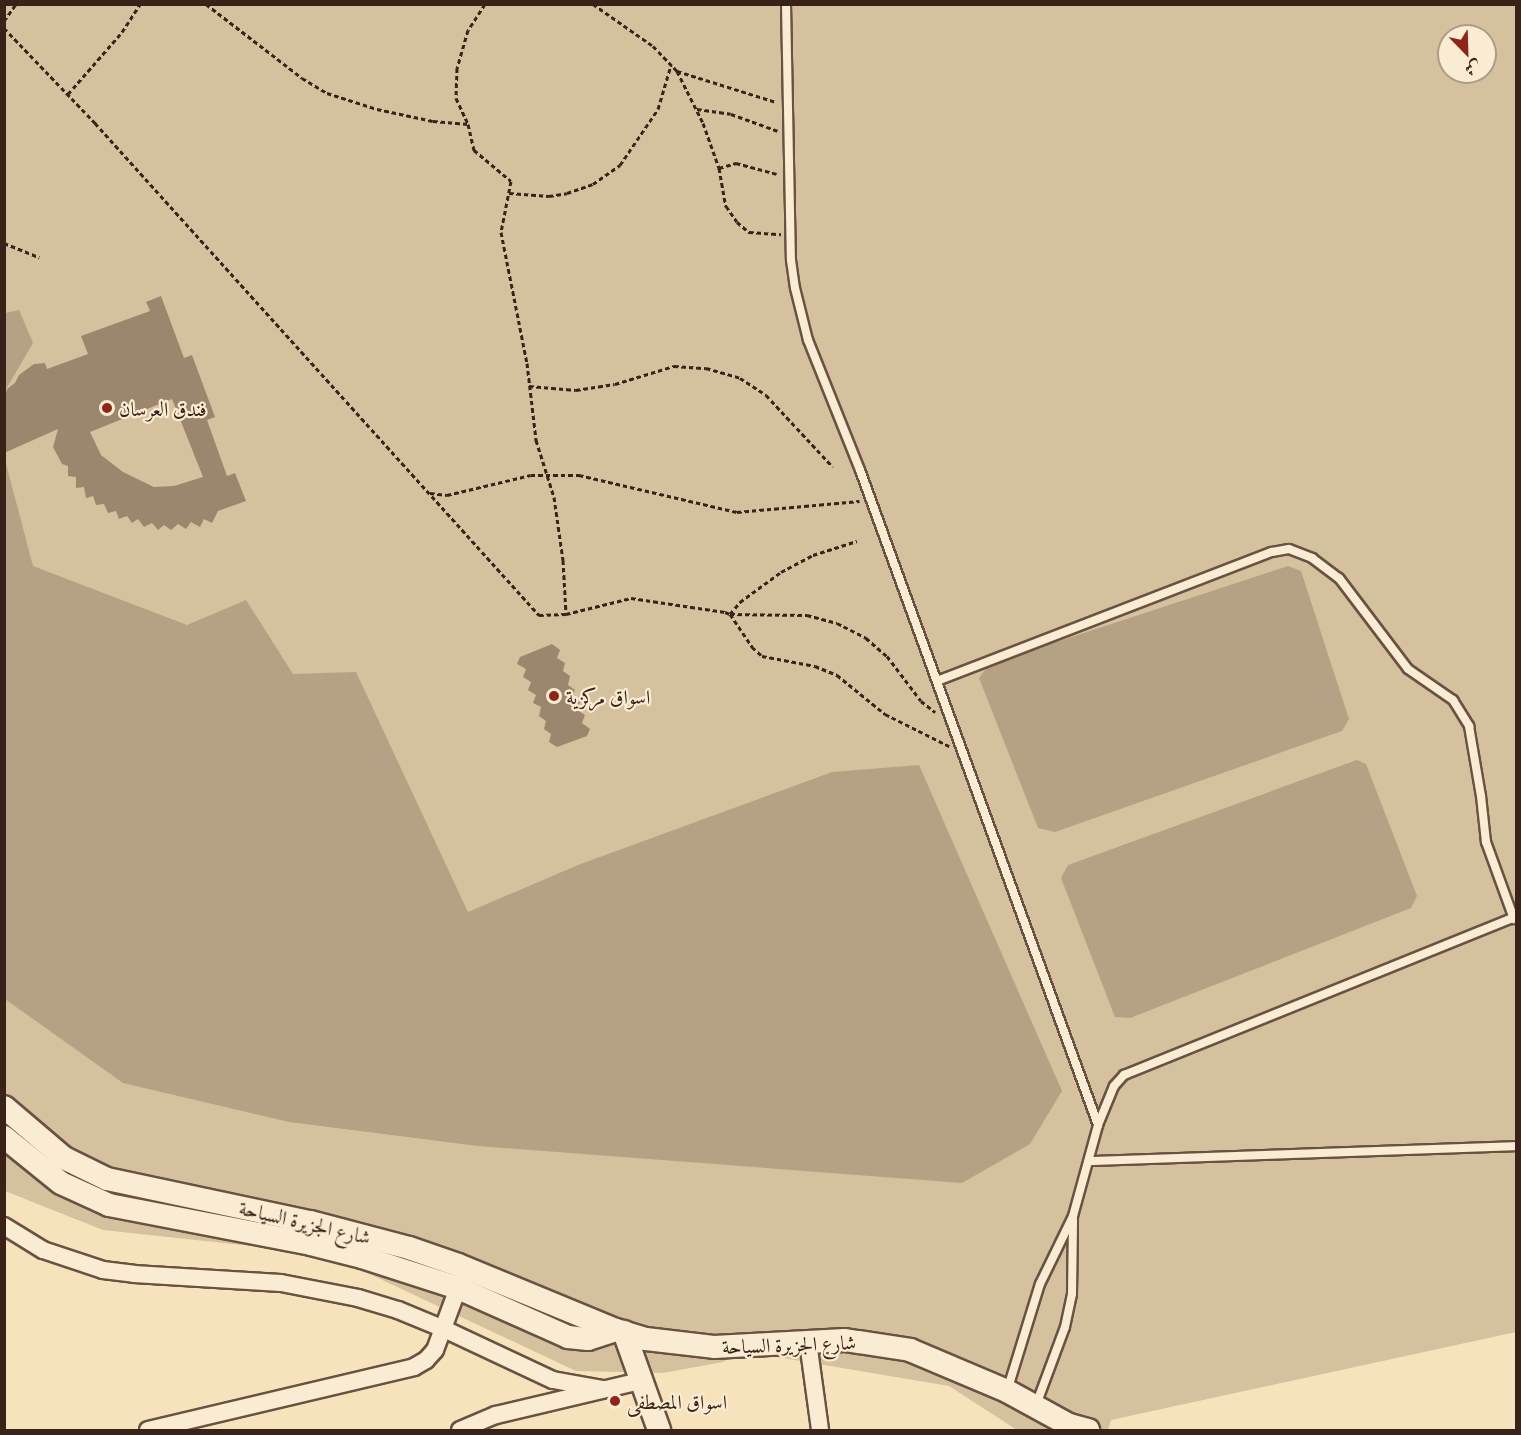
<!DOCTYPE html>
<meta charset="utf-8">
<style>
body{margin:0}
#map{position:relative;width:1521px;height:1435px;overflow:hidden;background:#f6e2bb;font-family:"Gentium Book Plus",Amiri,serif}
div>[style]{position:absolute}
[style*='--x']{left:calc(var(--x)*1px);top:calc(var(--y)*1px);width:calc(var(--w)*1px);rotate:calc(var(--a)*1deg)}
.green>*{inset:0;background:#d6c19f}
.water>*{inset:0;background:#b6a184}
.building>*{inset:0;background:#9c866d}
.path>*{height:3px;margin-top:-1.5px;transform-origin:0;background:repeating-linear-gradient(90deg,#3b2219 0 4.5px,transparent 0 7.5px)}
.roads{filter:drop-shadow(2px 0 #6a5242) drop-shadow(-2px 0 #6a5242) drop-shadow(0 2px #6a5242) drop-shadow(0 -2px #6a5242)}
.lane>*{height:8px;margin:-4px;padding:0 4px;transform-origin:4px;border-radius:4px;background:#f9ecd3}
.street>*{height:16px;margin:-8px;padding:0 8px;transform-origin:8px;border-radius:8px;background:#f9ecd3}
.secondary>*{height:22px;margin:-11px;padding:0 11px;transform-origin:11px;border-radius:11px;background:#f9ecd3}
.dots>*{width:16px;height:16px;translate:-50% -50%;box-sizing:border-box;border:3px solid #f9ecd3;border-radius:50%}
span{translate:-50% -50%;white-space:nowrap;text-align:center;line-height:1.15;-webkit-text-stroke:4.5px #f9ecd3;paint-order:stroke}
.poi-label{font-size:20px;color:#3b2219}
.left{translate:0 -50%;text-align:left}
.street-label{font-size:20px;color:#3b2219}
.frame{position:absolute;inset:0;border:6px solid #3b2219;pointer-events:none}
.north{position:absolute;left:1437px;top:24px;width:60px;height:60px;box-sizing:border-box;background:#f9ecd3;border:2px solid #ad9b89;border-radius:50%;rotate:157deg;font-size:16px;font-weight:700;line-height:24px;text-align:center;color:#3b2219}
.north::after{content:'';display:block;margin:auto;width:21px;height:27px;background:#8f2418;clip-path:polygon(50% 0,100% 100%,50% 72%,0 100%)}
</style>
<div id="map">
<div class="green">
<i style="clip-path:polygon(evenodd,4px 5px,1516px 5px,1516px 1332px,1111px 1420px,1108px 1430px,1017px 1430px,949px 1386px,741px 1351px,723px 1362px,663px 1373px,576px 1371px,327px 1254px,103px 1230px,5px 1191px,4px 5px,1449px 36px,1485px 36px,1485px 72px,1449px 72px,1449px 36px)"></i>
</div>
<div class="water">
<i style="clip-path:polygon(19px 310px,33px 343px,5px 391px,5px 313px)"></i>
<i style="clip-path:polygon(5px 460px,33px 566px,187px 625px,246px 600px,293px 674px,356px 672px,468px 912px,578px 865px,832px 772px,919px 765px,1062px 1091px,1030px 1144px,962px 1183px,478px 1146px,289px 1122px,123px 1083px,5px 999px)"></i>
<i style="clip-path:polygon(1288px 566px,1301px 571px,1349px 719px,1342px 731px,1055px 832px,1038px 828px,979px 678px,989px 664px)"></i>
<i style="clip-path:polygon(1357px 760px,1366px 764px,1417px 896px,1411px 908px,1130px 1018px,1115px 1017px,1061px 878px,1068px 865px)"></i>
</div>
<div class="building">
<i style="clip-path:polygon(evenodd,161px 296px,184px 358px,192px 355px,215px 417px,207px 420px,227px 476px,235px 473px,246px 501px,218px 511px,212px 523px,204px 519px,200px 527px,191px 522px,186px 529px,178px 524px,171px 530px,164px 525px,158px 530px,152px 523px,144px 527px,138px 519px,132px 523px,127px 516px,119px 519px,116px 511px,108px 513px,104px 504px,96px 505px,93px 496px,86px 498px,84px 487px,76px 488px,76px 477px,68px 476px,68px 466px,62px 464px,53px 447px,58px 429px,4px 453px,4px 401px,7px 389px,15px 383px,19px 375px,34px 364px,45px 363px,47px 369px,88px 354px,81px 336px,150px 311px,146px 302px,161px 296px,172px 399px,203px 477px,174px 486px,154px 487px,123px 472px,101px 455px,90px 432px,172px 399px)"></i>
<i style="clip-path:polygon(552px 644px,560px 650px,557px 658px,565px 663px,563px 671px,570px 676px,568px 685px,575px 690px,572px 697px,580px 702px,577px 710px,585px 715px,582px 723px,590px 729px,587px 736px,557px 747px,549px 742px,551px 734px,544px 729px,546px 721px,539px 716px,541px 707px,533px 703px,536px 695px,528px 690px,531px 682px,523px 677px,526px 669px,517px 664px,520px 657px)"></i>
</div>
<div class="path">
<i style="--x:206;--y:4;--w:121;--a:37.6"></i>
<i style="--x:302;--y:78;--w:29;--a:31"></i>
<i style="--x:327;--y:93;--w:52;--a:17.7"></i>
<i style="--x:377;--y:109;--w:57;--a:12.1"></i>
<i style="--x:433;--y:121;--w:35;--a:5"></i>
<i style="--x:485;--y:4;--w:31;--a:123"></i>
<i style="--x:468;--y:30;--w:40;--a:106"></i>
<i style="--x:457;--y:68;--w:30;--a:92"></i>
<i style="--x:456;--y:98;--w:29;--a:65"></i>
<i style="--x:468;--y:124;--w:27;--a:77"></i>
<i style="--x:474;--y:150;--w:48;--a:40"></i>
<i style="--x:511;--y:181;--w:52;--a:101.1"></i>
<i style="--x:501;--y:232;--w:134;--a:78.8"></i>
<i style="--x:527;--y:363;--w:78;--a:83.3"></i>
<i style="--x:536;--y:440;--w:60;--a:72.5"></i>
<i style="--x:554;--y:497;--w:64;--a:81.9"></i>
<i style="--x:563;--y:560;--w:54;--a:86.8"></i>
<i style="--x:593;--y:4;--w:73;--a:35"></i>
<i style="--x:653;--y:46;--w:35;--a:46"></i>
<i style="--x:677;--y:71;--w:58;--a:63.4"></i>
<i style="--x:703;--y:123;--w:48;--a:70.4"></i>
<i style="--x:719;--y:168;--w:39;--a:80"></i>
<i style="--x:726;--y:206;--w:19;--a:55"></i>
<i style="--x:737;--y:222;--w:16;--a:40"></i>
<i style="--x:749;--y:232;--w:32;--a:4"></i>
<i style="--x:4;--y:21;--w:21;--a:-55"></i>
<i style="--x:4;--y:28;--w:132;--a:46.2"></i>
<i style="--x:95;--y:123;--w:663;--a:47.94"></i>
<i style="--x:539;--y:615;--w:27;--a:-2"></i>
<i style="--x:566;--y:614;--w:67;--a:-13.8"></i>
<i style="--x:631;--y:598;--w:95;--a:8.5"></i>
<i style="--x:725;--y:612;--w:5;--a:22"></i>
<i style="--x:730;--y:614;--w:40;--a:56"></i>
<i style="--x:752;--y:647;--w:13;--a:42"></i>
<i style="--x:762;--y:656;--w:54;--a:10.7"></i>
<i style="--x:815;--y:666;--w:24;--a:22"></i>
<i style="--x:837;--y:675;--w:62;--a:39.1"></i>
<i style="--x:885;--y:714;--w:72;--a:26.6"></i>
<i style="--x:677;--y:71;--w:104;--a:17.4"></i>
<i style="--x:68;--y:94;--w:82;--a:-48.9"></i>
<i style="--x:122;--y:32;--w:33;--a:-57"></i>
<i style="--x:697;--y:109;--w:34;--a:8"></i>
<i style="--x:731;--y:114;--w:50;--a:19.9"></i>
<i style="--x:719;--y:168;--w:18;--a:-16"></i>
<i style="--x:736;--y:163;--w:42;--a:15"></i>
<i style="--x:509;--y:193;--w:40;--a:4.3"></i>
<i style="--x:549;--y:196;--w:18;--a:-9"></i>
<i style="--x:567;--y:193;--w:28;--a:-19"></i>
<i style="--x:593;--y:184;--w:33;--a:-35"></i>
<i style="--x:620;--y:165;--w:68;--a:-55.8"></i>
<i style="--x:658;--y:109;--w:46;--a:-73.5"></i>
<i style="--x:4;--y:243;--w:38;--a:22"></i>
<i style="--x:529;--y:386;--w:47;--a:4.9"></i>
<i style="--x:576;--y:390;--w:39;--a:-9"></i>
<i style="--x:615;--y:384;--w:62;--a:-17"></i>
<i style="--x:674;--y:366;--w:32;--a:4"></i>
<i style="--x:706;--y:368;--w:35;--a:16"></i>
<i style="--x:740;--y:378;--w:31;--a:33"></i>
<i style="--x:766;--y:395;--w:98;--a:47.1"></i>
<i style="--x:430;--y:493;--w:17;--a:7"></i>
<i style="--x:447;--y:495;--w:86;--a:-13.4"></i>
<i style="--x:531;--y:475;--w:48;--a:0"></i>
<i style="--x:579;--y:475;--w:162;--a:13.2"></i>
<i style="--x:737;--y:512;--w:123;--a:-5.1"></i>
<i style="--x:730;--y:614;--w:77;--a:0.7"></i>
<i style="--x:807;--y:615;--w:31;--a:15"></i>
<i style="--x:837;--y:623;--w:33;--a:27"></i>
<i style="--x:866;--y:638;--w:28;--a:41"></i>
<i style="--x:887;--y:656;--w:56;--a:52.9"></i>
<i style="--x:921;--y:701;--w:18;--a:38"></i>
<i style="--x:730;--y:614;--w:16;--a:-50"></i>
<i style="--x:740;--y:602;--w:51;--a:-36.2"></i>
<i style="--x:781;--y:572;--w:36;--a:-28"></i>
<i style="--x:813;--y:555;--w:46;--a:-17.7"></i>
</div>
<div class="roads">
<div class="lane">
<i style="--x:786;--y:4;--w:256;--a:88.9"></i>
<i style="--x:791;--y:260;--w:28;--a:82"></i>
<i style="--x:795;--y:288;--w:54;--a:76"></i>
<i style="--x:808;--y:340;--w:140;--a:68.2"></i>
<i style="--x:860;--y:470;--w:697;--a:70.03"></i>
<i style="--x:937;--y:681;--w:359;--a:-21.1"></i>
<i style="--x:1272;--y:552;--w:17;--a:-10"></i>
<i style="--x:1289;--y:549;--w:25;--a:21"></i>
<i style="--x:1312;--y:558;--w:34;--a:37"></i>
<i style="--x:1339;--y:578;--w:114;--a:52.8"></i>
<i style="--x:1408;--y:669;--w:55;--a:34.6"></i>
<i style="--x:1453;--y:700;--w:31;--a:58"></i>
<i style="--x:1469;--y:726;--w:71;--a:80.3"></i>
<i style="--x:1481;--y:796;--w:46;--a:83.8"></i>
<i style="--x:1486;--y:842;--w:82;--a:70"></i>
<i style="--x:1090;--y:1161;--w:426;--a:-2"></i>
<i style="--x:1007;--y:1391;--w:112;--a:-72.9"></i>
<i style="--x:1040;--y:1284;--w:76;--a:-64.1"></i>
<i style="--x:1073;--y:1216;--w:94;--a:-74.6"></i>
<i style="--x:1098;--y:1125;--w:42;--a:-67.7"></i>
<i style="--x:1114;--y:1086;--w:15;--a:-48"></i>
<i style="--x:1124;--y:1075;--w:423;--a:-22"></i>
<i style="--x:1036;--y:1405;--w:83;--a:-69.6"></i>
<i style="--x:1065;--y:1327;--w:34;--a:-78"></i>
<i style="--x:1072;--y:1294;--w:74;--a:-89.2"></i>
</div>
<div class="street">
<i style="--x:4;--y:1226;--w:46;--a:31.6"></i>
<i style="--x:43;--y:1250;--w:63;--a:18.4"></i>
<i style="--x:103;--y:1270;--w:31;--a:7"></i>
<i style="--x:134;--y:1274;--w:147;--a:3.5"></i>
<i style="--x:281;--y:1283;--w:78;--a:11"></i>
<i style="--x:358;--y:1298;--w:42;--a:16.7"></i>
<i style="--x:398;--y:1310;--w:50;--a:22.4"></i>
<i style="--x:444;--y:1329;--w:120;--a:25.1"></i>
<i style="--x:553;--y:1380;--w:51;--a:10.2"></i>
<i style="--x:808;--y:1342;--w:89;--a:82.2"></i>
<i style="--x:148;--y:1430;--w:273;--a:-13.3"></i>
<i style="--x:414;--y:1367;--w:14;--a:-30"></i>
<i style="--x:426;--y:1360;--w:13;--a:-48"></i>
<i style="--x:435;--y:1350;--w:66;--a:-69.6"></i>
<i style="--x:460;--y:1430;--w:39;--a:-23"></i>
<i style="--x:496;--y:1415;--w:152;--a:-13.3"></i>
</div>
<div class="secondary">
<i style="--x:4;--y:1107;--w:79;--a:40.4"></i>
<i style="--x:64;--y:1158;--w:48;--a:26"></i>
<i style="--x:107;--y:1179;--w:208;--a:12"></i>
<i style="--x:310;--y:1222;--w:102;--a:14.7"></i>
<i style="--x:409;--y:1248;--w:52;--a:19.1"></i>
<i style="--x:458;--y:1265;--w:171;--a:22.4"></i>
<i style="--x:616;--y:1330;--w:31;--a:17"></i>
<i style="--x:646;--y:1339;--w:68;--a:6.7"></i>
<i style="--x:714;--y:1347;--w:131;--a:-3.1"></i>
<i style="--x:845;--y:1340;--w:66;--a:8.7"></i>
<i style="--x:910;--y:1350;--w:105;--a:22.9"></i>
<i style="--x:1007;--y:1391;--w:71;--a:28.7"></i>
<i style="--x:1069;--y:1425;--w:20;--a:15"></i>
<i style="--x:4;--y:1137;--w:73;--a:38.9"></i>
<i style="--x:61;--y:1183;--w:53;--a:24.6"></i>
<i style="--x:109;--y:1205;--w:206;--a:10.9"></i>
<i style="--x:311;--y:1244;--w:53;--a:14.3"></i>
<i style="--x:362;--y:1257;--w:101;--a:17.9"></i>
<i style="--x:458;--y:1288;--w:120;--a:24"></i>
<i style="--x:568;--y:1337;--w:20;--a:6"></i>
<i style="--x:588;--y:1339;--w:29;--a:-18"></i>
<i style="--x:624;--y:1332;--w:104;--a:70.3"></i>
</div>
</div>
<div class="dots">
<i style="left:107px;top:408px;background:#8f2418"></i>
<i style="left:554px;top:696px;background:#8f2418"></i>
<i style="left:615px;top:1401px;background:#8f2418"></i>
</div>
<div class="poi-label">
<span class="left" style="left:119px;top:408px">فندق العرسان</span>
<span class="left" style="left:566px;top:696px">اسواق مركزية</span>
<span class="left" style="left:627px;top:1401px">اسواق المصطفى</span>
</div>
<div class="street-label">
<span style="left:305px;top:1222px;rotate:13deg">شارع الجزيرة السياحة</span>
<span style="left:789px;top:1344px;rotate:-2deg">شارع الجزيرة السياحة</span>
</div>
<div class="frame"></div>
<div class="north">ش</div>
</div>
